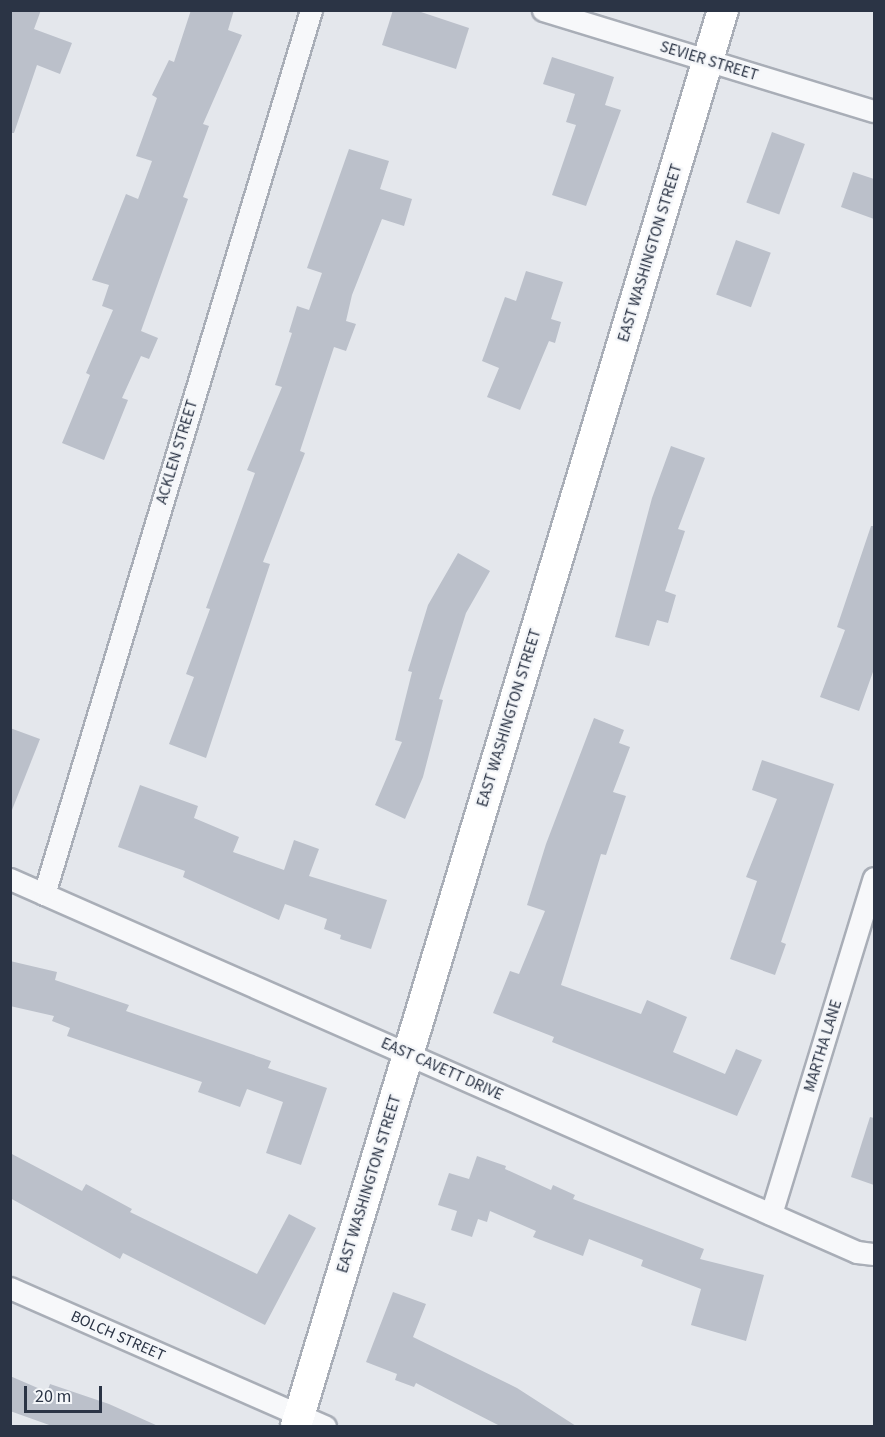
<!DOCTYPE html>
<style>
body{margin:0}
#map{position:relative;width:885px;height:1437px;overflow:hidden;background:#e4e7ec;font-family:"Source Sans 3",sans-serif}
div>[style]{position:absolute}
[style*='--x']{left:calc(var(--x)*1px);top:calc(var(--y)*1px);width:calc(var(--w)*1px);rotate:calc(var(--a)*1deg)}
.building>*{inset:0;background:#bbc0ca;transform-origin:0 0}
.roads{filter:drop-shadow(2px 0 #a9aeb7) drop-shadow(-2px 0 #a9aeb7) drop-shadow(0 2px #a9aeb7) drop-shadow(0 -2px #a9aeb7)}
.street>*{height:21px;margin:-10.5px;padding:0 10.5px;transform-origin:10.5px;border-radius:10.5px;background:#f7f8fa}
.secondary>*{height:30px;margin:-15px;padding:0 15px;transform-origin:15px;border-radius:15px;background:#fff}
span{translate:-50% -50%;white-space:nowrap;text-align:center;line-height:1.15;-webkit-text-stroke:4.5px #f4f6f9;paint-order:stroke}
.street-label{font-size:16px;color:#2b3445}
.frame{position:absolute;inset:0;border:12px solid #2b3445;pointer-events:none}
.scale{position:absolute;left:24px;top:1386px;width:78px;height:27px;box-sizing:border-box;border:3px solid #2b3445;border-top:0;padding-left:8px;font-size:18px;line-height:21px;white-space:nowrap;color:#2b3445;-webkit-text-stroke:4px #f4f6f9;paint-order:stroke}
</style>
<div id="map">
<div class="building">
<i style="clip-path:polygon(10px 10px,41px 10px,34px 29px,72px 43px,60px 74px,37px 65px,14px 133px,10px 133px)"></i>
<i style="clip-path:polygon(191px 10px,234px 10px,228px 30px,242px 35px,203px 124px,209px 126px,183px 197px,188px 199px,141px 331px,158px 338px,149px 359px,141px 356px,122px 398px,128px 400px,104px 460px,62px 443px,90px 375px,86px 373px,113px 310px,102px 306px,109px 285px,92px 280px,126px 194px,138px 199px,152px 161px,136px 156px,157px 98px,152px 95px,169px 60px,174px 62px)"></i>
<i style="clip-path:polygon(393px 10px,415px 10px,469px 28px,456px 69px,382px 45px)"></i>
<i style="clip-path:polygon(552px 57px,614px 77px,605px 105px,621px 110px,586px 206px,552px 195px,576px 125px,566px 122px,575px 94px,543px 84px)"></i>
<i style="left:772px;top:132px;width:35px;height:75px;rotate:20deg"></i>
<i style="clip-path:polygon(349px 149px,389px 161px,380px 189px,412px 199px,404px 226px,382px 219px,352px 295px,346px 321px,356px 324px,346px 351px,334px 347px,300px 451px,305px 453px,263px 562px,270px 564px,206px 758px,169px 744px,194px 677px,186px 674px,210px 609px,206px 608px,255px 473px,247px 470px,282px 387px,275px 385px,292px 333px,289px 332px,297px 306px,309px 310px,322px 273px,307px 268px)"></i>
<i style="clip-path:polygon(853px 172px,874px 179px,874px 219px,841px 207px)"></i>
<i style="left:736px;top:240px;width:37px;height:58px;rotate:20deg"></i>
<i style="clip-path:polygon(526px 271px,563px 282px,551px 319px,561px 322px,555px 343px,549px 341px,520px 410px,487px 397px,499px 368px,482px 361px,505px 297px,516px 301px)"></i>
<i style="clip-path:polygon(671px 446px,705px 458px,678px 529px,685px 531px,665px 591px,676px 595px,668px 623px,657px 620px,649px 646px,615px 637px,652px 498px)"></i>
<i style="clip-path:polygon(871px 526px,874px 526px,874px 669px,859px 711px,820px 697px,845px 630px,837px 627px)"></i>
<i style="clip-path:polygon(458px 553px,490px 571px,466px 613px,439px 699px,443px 700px,423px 777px,405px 819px,375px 805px,402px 742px,395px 740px,412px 672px,408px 671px,428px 605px)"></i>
<i style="clip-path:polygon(594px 718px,624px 730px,619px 743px,630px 747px,613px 792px,626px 796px,606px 855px,601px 854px,561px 985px,641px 1014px,647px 1000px,687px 1017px,673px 1052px,725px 1074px,736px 1049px,762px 1060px,737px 1116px,552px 1042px,554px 1037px,493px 1013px,510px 971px,519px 974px,545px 911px,527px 905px,546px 844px)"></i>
<i style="clip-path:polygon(10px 728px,40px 739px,12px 810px,10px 809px)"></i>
<i style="clip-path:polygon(762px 760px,834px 784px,781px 942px,786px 944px,775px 975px,730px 959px,757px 881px,746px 877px,777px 799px,752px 790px)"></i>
<i style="clip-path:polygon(140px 785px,198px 806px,194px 818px,239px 837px,233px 852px,284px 870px,294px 840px,319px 849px,309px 876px,387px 900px,371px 949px,340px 939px,341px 935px,324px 929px,327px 919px,285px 904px,279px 920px,183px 877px,185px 871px,118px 847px)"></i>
<i style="clip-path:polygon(10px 961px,57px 972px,55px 980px,129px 1005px,126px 1011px,271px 1061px,268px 1068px,327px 1088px,301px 1165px,266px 1153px,283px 1102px,247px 1089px,240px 1107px,198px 1092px,202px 1082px,67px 1036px,70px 1028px,52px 1021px,54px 1016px,10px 1006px)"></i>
<i style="clip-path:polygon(870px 1117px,874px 1118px,874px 1185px,851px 1177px)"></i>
<i style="clip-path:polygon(10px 1153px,82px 1191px,86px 1184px,132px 1209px,130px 1212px,257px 1274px,289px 1214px,316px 1228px,265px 1325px,123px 1253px,120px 1259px,10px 1198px)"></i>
<i style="clip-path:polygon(477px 1156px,506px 1166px,505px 1169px,551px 1190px,553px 1185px,575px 1195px,573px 1199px,704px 1249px,700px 1259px,764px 1275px,746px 1341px,691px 1325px,701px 1289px,641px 1266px,643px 1260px,589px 1239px,583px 1256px,533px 1237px,536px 1231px,490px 1211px,487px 1222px,478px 1219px,472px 1237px,451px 1230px,457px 1211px,438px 1205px,449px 1173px,469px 1179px)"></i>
<i style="clip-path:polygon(393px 1292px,426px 1304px,413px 1337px,517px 1388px,576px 1426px,500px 1426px,416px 1383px,414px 1387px,395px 1380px,397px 1374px,366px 1362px)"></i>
<i style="clip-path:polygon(10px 1376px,47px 1392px,50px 1384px,109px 1404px,158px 1426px,52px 1426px,10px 1411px)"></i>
</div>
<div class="roads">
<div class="street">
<i style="--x:543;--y:10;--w:346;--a:17"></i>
<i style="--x:10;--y:879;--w:925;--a:23.77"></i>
<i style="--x:857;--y:1252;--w:17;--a:7"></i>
<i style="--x:44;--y:894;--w:923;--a:-73.19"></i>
<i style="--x:771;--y:1214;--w:351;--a:-73"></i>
<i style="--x:10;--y:1288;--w:344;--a:23.7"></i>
</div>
<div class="secondary">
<i style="--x:296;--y:1426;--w:1479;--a:-73.22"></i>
</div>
</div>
<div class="street-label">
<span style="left:709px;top:61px;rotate:17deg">SEVIER STREET</span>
<span style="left:650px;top:253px;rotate:-73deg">EAST WASHINGTON STREET</span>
<span style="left:177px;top:452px;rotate:-73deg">ACKLEN STREET</span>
<span style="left:509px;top:718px;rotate:-73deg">EAST WASHINGTON STREET</span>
<span style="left:823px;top:1046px;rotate:-73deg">MARTHA LANE</span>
<span style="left:442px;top:1069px;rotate:24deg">EAST CAVETT DRIVE</span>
<span style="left:369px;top:1184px;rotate:-73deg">EAST WASHINGTON STREET</span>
<span style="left:118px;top:1336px;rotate:24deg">BOLCH STREET</span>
</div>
<div class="frame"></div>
<div class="scale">20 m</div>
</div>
